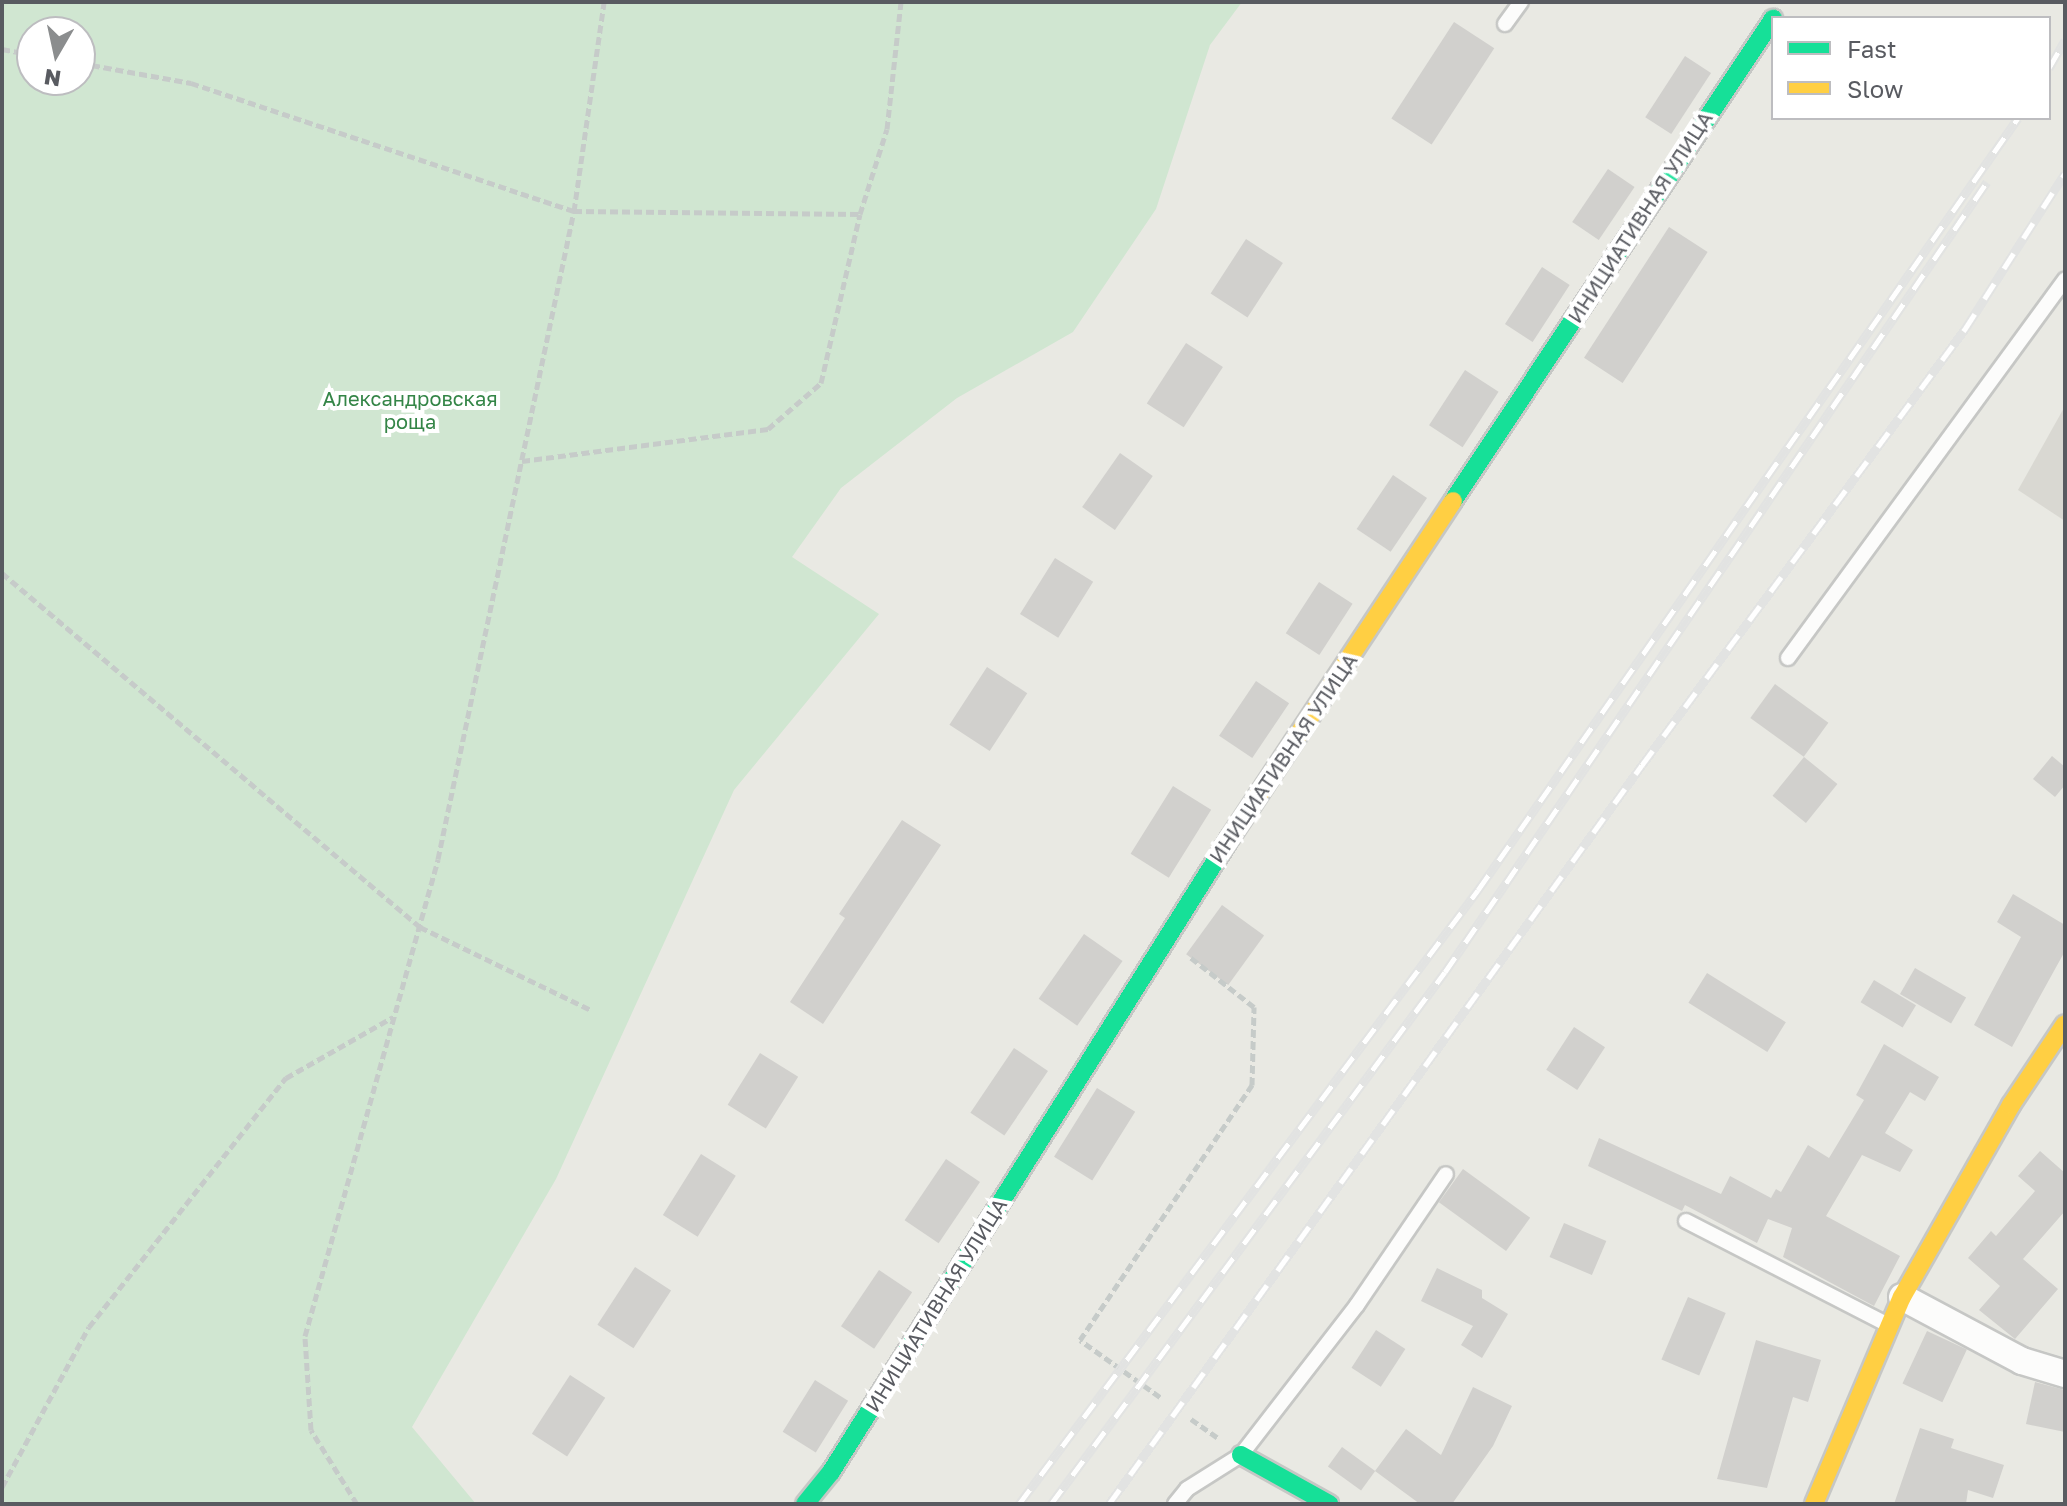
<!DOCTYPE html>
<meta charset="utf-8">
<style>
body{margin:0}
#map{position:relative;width:2067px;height:1506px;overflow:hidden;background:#e9e9e3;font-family:"Golos Text",sans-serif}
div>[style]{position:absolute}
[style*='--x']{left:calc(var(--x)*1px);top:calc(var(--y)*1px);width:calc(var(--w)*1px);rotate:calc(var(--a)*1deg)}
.industrial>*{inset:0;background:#d9d8d2}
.green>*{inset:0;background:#d0e6d1}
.building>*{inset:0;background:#d1d0cd;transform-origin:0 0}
.path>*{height:5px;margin-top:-2.5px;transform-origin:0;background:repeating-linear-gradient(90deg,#c6cbc9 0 8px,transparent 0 12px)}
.roads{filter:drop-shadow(2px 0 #c6c7c5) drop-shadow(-2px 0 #c6c7c5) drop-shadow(0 2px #c6c7c5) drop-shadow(0 -2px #c6c7c5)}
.lane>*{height:14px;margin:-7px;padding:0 7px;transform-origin:7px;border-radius:7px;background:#fcfcfb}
.street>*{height:26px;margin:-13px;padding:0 13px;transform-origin:13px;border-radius:13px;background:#fcfcfb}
.fast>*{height:18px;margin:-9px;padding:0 9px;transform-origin:9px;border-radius:9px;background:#16e098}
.slow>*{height:18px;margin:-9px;padding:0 9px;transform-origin:9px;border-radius:9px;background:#ffcf43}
.rail>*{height:9px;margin-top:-4.5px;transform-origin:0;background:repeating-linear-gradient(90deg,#fff 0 18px,#e2e3e2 0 36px);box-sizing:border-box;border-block:2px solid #e2e3e2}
span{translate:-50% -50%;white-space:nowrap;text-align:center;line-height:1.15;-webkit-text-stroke:8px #fff;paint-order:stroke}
.street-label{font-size:20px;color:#595b61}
.park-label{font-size:20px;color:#348547}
.frame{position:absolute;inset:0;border:4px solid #595b61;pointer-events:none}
.legend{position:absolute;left:1771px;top:16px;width:280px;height:104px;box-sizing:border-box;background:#fff;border:2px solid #bdbdc0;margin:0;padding:10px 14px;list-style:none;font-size:24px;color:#595b61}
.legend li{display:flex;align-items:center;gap:16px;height:40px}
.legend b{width:40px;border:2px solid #bdbdc0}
.north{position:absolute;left:16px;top:16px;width:80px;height:80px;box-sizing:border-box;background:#fff;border:2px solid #bdbdc0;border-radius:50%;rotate:189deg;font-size:22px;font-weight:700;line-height:32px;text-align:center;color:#595b61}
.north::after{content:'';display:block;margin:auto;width:28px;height:36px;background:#8b8d8e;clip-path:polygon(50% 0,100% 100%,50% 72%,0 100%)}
</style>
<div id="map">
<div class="industrial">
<i style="clip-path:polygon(2065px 406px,2065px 521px,2018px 490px)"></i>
</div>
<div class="green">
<i style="clip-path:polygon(evenodd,2px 2px,1242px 2px,1210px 45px,1156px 209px,1073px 332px,957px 398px,841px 488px,792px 557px,879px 614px,734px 790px,556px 1179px,412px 1427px,476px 1504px,2px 1504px,2px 2px,32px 32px,80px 32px,80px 80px,32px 80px,32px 32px)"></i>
</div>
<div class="building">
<i style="left:1454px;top:22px;width:48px;height:115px;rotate:33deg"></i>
<i style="left:1685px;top:56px;width:31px;height:73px;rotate:33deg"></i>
<i style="left:1608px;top:169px;width:32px;height:64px;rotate:34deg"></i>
<i style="left:1669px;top:227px;width:46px;height:156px;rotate:33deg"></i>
<i style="left:1246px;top:239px;width:44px;height:65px;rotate:33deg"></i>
<i style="left:1542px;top:267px;width:33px;height:68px;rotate:33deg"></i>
<i style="left:1186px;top:343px;width:44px;height:72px;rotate:33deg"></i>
<i style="left:1465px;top:370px;width:40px;height:66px;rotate:33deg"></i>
<i style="left:1120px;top:453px;width:40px;height:66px;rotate:35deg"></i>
<i style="left:1393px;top:475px;width:41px;height:65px;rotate:34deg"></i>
<i style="left:1055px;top:558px;width:45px;height:66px;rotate:32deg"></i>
<i style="left:1319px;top:582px;width:40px;height:61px;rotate:33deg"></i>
<i style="left:987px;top:667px;width:48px;height:69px;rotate:33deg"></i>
<i style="left:1256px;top:681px;width:40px;height:66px;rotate:34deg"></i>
<i style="left:1775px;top:684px;width:66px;height:42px;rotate:36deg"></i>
<i style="clip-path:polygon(2052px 756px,2065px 767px,2065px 785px,2055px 797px,2033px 779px)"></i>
<i style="left:1804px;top:757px;width:43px;height:50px;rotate:39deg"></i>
<i style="left:1173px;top:786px;width:45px;height:80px;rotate:32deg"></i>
<i style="clip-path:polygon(902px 820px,941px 845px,823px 1024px,790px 1002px,845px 918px,839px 914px)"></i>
<i style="clip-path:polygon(2013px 894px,2065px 925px,2065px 951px,2012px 1047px,1974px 1025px,2021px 937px,1997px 922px)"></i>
<i style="left:1222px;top:905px;width:52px;height:61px;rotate:36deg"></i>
<i style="left:1084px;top:934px;width:47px;height:79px;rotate:35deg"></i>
<i style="left:1915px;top:968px;width:59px;height:30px;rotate:30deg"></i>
<i style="left:1707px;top:973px;width:93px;height:35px;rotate:32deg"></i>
<i style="left:1874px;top:980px;width:49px;height:26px;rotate:31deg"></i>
<i style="left:1574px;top:1027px;width:37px;height:51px;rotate:33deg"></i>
<i style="clip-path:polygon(1884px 1044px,1939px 1077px,1925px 1101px,1910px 1092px,1885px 1133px,1913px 1150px,1900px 1172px,1862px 1155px,1826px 1216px,1900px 1256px,1874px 1306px,1783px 1257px,1792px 1228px,1768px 1219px,1757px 1243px,1685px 1205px,1682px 1211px,1588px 1166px,1599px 1138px,1721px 1194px,1730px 1176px,1771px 1198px,1776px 1189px,1781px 1192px,1808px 1145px,1829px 1158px,1864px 1100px,1856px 1095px)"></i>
<i style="left:1014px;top:1048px;width:41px;height:78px;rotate:34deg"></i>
<i style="left:760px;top:1053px;width:45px;height:61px;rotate:32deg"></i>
<i style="left:1097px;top:1088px;width:45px;height:81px;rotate:32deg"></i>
<i style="clip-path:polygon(2040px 1151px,2065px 1173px,2065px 1211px,2023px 1259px,2058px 1289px,2015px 1339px,1979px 1310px,2000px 1286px,1968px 1258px,1991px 1231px,1996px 1236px,2035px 1191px,2018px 1176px)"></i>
<i style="left:701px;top:1154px;width:41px;height:72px;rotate:32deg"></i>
<i style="left:946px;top:1159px;width:41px;height:74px;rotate:34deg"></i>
<i style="left:1463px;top:1169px;width:83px;height:41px;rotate:36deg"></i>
<i style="left:1564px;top:1223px;width:46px;height:37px;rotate:23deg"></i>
<i style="left:635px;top:1267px;width:43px;height:69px;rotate:33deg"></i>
<i style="clip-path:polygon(1437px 1268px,1482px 1290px,1482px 1298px,1508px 1314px,1482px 1358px,1461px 1345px,1473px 1326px,1421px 1301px)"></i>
<i style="left:879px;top:1270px;width:40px;height:68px;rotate:34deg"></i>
<i style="left:1688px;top:1297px;width:41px;height:68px;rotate:23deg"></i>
<i style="left:1376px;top:1330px;width:35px;height:45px;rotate:33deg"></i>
<i style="left:1927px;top:1331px;width:44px;height:58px;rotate:25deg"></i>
<i style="clip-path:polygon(1756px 1340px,1821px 1360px,1808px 1402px,1793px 1397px,1767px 1488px,1717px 1479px)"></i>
<i style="left:570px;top:1375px;width:42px;height:70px;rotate:33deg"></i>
<i style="left:815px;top:1380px;width:39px;height:61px;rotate:32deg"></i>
<i style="clip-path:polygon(2035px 1382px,2065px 1390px,2065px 1432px,2026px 1424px)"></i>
<i style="clip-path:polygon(1473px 1387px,1512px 1406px,1493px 1446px,1452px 1504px,1420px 1504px,1375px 1471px,1406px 1429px,1441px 1455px)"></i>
<i style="clip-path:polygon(1920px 1428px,1954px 1439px,1951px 1448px,2004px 1465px,1993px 1498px,1968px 1490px,1966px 1504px,1894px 1504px)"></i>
<i style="left:1342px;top:1447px;width:41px;height:24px;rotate:36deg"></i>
</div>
<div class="path">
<i style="--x:2;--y:49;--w:31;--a:11"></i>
<i style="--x:80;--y:63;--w:113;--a:10.2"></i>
<i style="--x:191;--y:83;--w:404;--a:18.5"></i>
<i style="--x:574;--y:211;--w:286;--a:0.6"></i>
<i style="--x:860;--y:214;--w:89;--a:-72.4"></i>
<i style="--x:887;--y:129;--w:128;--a:-83.7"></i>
<i style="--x:522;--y:461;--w:248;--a:-7.4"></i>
<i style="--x:768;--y:429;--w:70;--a:-41"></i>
<i style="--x:821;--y:383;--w:173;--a:-77"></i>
<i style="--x:2;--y:573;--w:548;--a:40.26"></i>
<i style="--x:420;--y:927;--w:190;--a:25.9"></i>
<i style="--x:1160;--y:1397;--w:98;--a:-144.5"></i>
<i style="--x:1080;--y:1340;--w:308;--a:-56"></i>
<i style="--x:1252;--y:1085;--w:78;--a:-88.5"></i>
<i style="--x:1254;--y:1007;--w:81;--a:-142"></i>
<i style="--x:1191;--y:1419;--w:32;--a:35"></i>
<i style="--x:2;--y:1487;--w:182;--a:-61.5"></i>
<i style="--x:89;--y:1327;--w:318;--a:-51.7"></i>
<i style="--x:286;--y:1078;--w:123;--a:-29.7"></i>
<i style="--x:357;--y:1504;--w:87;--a:-121.9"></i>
<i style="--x:311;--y:1430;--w:94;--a:-93.7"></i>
<i style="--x:305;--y:1336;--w:495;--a:-74.4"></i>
<i style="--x:438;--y:859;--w:662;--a:-78.15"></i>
<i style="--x:574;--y:211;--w:211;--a:-81.8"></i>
</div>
<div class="roads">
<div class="lane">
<i style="--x:1505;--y:24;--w:27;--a:-54"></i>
<i style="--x:1788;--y:658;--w:469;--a:-53.8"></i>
<i style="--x:1686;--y:1221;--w:227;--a:27.2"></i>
<i style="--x:1175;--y:1504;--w:19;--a:-51"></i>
<i style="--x:1187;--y:1489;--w:64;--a:-32.2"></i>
<i style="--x:1241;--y:1455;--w:190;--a:-52.3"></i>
<i style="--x:1357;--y:1305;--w:158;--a:-55.8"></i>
</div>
<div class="street">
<i style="--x:1902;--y:1297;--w:136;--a:28.1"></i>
<i style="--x:2022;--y:1361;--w:45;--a:16.8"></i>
</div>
<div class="fast">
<i style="--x:1453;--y:501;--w:579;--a:-56.42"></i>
<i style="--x:1241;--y:1455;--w:101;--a:29.1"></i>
<i style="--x:805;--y:1504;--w:41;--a:-50.9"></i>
<i style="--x:831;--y:1472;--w:749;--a:-57.82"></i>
</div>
<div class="slow">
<i style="--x:1230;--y:838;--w:404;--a:-56.5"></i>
<i style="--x:1814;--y:1504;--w:225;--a:-67"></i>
<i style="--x:1902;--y:1297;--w:221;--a:-60.4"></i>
<i style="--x:2011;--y:1105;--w:97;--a:-56.3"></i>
</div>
</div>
<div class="rail">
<i style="--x:2049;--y:68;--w:32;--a:-60"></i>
<i style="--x:1019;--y:1504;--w:767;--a:-53.22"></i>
<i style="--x:1478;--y:890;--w:942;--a:-55.03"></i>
<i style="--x:1051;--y:1504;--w:662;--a:-53.48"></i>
<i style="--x:1445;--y:972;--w:958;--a:-55.55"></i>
<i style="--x:1109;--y:1504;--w:911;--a:-54.2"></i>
<i style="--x:1642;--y:765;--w:543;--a:-53.47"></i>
<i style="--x:1965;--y:329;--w:185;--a:-57.3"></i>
</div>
<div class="street-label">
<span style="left:1640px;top:217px;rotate:-57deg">ИНИЦИАТИВНАЯ УЛИЦА</span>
<span style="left:1283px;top:758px;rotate:-56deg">ИНИЦИАТИВНАЯ УЛИЦА</span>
<span style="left:936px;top:1305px;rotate:-58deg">ИНИЦИАТИВНАЯ УЛИЦА</span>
</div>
<div class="park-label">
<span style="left:410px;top:410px">Александровская<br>роща</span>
</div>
<div class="frame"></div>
<ul class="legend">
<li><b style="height:10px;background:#16e098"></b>Fast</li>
<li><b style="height:10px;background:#ffcf43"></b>Slow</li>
</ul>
<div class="north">N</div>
</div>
